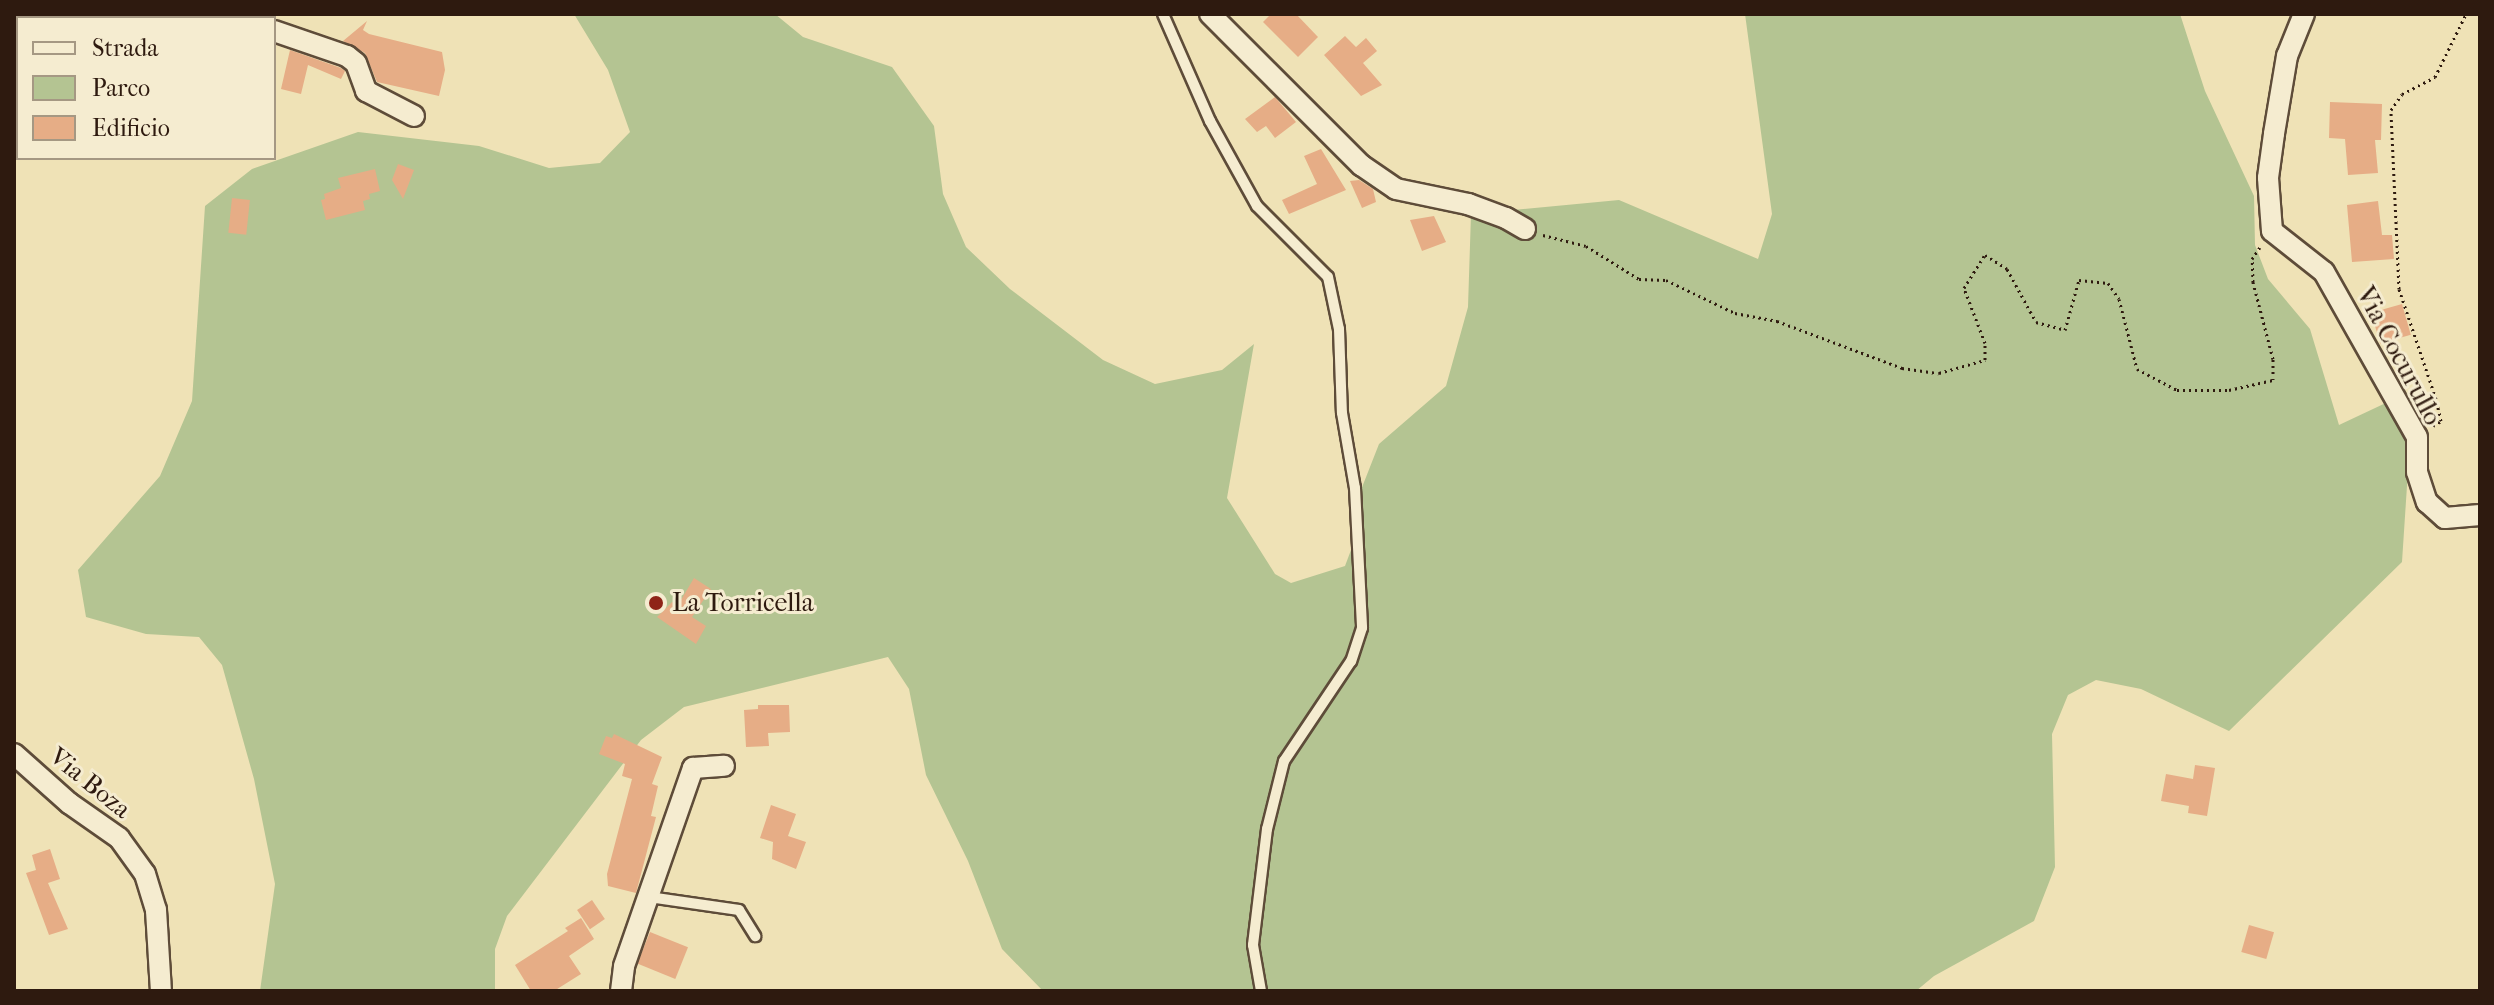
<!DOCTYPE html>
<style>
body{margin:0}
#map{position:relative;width:2494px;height:1005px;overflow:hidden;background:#efe2b6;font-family:"IM FELL French Canon",serif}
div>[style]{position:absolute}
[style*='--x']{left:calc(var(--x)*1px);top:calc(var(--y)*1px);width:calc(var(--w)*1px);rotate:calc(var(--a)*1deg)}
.green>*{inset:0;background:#b4c492}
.building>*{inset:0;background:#e6ad86;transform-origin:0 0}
.path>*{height:3px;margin-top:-1.5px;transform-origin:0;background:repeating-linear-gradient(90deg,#2e1a0f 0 2px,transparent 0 6px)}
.roads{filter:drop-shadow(2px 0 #5e4c39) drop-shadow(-2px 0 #5e4c39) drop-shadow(0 2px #5e4c39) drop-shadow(0 -2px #5e4c39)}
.lane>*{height:10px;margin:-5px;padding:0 5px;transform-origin:5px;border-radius:5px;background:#f5ecd0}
.street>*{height:20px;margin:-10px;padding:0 10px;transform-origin:10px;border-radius:10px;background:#f5ecd0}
.dots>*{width:22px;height:22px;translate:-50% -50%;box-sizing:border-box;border:4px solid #f5ecd0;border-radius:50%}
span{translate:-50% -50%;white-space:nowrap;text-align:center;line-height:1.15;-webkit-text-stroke:6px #f5ecd0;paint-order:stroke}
.street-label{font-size:26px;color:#2e1a0f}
.poi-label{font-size:26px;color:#2e1a0f}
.left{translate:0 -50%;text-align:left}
.frame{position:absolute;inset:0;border:16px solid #2e1a0f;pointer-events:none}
.legend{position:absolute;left:16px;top:16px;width:260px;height:144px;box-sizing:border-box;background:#f5ecd0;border:2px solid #a59883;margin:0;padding:10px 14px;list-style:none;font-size:24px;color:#2e1a0f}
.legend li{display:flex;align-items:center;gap:16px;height:40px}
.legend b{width:40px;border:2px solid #a59883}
</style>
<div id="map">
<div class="green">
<i style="clip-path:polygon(574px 14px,775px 14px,803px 37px,892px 67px,934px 126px,943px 194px,966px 247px,1010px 289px,1103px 360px,1155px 384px,1222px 370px,1254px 344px,1227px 498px,1275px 574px,1291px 583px,1345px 566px,1357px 534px,1359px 495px,1379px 444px,1446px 386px,1468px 307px,1471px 214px,1619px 200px,1758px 259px,1772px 214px,1745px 14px,2180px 14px,2205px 91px,2254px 196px,2255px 245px,2268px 279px,2310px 329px,2339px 425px,2390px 401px,2410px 440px,2402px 562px,2229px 731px,2141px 689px,2096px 680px,2068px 695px,2052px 734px,2055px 867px,2034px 921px,1934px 976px,1916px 991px,1043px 991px,1002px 949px,968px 861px,926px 775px,909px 689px,888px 657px,684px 707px,641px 740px,507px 916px,495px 949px,495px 991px,260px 991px,275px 884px,254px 779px,222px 665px,199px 637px,146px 634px,86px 617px,78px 570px,160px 476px,192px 401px,205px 206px,252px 169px,358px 132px,479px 146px,549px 168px,600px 163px,630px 132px,608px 70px)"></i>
</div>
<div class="building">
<i style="clip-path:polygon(1271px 14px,1296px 14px,1318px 37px,1298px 57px,1263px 22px)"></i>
<i style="clip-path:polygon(367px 21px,363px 30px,369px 34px,442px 52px,445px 70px,439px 96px,377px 82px,365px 53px,343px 41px)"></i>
<i style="clip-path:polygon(1345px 36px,1356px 47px,1366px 38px,1377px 51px,1363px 63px,1382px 85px,1361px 96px,1324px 55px)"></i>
<i style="clip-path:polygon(290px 50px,341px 68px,345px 71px,341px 79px,308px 65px,301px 94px,281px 89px)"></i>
<i style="clip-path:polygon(1275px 97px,1296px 122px,1275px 138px,1266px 126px,1257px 132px,1245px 119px)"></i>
<i style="clip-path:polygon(2330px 102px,2382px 104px,2381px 140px,2375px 140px,2378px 173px,2348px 175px,2345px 139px,2329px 138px)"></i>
<i style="clip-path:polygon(1321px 149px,1346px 190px,1289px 214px,1282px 200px,1317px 184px,1304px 156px)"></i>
<i style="clip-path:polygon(398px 164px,414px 170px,403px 199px,392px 180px)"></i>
<i style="clip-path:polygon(375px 169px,380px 191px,369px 194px,370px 199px,363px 201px,365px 210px,326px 220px,321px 200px,325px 199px,324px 194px,341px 188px,338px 178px)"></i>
<i style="clip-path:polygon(1359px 180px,1373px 189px,1376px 202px,1362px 208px,1350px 181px)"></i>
<i style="left:232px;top:198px;width:18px;height:35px;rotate:6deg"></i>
<i style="clip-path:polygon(2378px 201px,2382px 235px,2392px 235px,2394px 259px,2352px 262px,2347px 205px)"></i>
<i style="clip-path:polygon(1434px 216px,1446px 242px,1422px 251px,1410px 220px)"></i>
<i style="left:2402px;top:304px;width:32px;height:32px;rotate:74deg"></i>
<i style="clip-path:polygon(694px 578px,711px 589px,692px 617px,706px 626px,696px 644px,657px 617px,672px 602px,678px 605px)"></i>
<i style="clip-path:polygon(758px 705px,789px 705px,790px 732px,768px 733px,769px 746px,746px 747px,744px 710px,758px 709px)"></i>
<i style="clip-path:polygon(614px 734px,662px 757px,652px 784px,658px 786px,651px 816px,656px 817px,636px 893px,608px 886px,607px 874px,632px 779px,622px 776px,625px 764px,599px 754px,606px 736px,612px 738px)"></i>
<i style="clip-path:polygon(2195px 765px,2215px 768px,2207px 816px,2188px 813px,2189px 806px,2161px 801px,2166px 774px,2193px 779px)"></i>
<i style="clip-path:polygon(771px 805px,796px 814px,788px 836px,806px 842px,796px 869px,772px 859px,773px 842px,760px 838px)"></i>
<i style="clip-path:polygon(50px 849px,60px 879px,48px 883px,68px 929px,49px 935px,26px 873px,36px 870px,32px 855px)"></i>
<i style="left:592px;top:900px;width:23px;height:18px;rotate:56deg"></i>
<i style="clip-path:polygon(581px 918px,594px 939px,569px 956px,581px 974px,554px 991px,531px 991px,515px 965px,568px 931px,565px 928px)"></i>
<i style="left:2249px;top:925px;width:26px;height:28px;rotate:16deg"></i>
<i style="left:650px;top:932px;width:41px;height:34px;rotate:22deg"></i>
</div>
<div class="path">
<i style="--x:1543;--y:235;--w:44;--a:14.3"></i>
<i style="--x:1586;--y:246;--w:62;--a:31.9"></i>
<i style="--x:1639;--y:279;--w:27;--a:2"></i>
<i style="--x:1666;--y:280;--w:76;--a:25.6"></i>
<i style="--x:1735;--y:313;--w:43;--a:10.8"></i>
<i style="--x:1777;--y:321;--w:134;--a:20.6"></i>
<i style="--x:1902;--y:368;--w:37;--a:8"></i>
<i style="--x:1939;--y:373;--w:48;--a:-15.8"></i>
<i style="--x:1985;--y:360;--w:17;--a:-90"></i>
<i style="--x:1985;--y:343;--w:59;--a:-110.9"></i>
<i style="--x:1964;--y:288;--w:39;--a:-58"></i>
<i style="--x:1985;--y:255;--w:26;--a:32"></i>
<i style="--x:2007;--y:269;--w:60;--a:61.3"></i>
<i style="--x:2036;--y:322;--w:30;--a:15"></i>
<i style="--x:2065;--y:330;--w:52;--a:-74.4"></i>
<i style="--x:2079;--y:280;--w:29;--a:6"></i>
<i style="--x:2108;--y:283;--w:19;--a:55"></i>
<i style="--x:2119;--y:299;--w:72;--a:75.6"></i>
<i style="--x:2137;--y:369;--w:45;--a:27.7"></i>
<i style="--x:2177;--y:390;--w:52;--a:0"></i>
<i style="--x:2229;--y:390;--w:45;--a:-12.8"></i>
<i style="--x:2273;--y:380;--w:21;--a:-90"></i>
<i style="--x:2273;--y:359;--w:80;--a:-104.6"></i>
<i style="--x:2253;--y:282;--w:23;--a:-92"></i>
<i style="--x:2252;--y:259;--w:14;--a:-56"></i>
<i style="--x:2433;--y:426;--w:9;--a:-32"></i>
<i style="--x:2441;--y:421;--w:23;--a:-103"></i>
<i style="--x:2436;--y:399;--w:116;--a:-108.6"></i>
<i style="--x:2399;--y:289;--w:179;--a:-92.6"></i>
<i style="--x:2391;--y:110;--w:19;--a:-55"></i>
<i style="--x:2402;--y:94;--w:37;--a:-27"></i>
<i style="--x:2435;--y:77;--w:70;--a:-63.8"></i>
</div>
<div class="roads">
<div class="lane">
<i style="--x:1163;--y:14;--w:117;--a:66.3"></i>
<i style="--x:1210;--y:121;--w:97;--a:61.1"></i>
<i style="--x:1257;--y:206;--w:100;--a:45"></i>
<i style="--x:1328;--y:277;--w:53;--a:78.1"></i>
<i style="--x:1339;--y:329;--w:84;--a:88"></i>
<i style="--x:1342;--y:413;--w:76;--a:80.2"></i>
<i style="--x:1355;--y:488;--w:140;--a:87.1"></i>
<i style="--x:1362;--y:628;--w:35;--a:108"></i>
<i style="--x:1351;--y:661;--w:120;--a:123.8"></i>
<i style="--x:1284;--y:761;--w:70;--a:104"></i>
<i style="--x:1267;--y:829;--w:117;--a:96.9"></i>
<i style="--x:1253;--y:945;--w:47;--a:80.1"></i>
<i style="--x:649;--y:897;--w:91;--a:8.2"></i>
<i style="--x:739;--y:910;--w:31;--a:58"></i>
</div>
<div class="street">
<i style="--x:235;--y:14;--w:6;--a:39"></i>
<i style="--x:1210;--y:14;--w:214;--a:45"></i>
<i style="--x:1361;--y:165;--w:42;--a:34.4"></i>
<i style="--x:1396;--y:189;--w:74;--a:11.8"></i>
<i style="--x:1468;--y:204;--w:40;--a:20.2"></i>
<i style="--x:1506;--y:218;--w:22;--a:30"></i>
<i style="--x:2304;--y:14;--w:45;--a:112"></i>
<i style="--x:2287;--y:56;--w:79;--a:99.5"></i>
<i style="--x:2274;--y:134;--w:44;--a:97.8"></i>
<i style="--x:2268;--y:178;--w:53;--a:85.7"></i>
<i style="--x:2272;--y:231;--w:66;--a:38.3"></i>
<i style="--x:2324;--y:272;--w:189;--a:60.6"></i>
<i style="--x:2417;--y:437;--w:35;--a:90"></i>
<i style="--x:2417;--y:472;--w:32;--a:72"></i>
<i style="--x:2427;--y:502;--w:24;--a:42"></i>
<i style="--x:2445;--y:518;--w:35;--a:-5"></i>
<i style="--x:274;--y:31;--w:77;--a:18.9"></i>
<i style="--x:347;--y:56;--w:11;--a:38"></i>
<i style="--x:356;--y:63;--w:30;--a:70"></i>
<i style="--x:366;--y:91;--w:54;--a:27.5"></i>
<i style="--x:14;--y:754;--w:74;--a:41.7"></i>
<i style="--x:69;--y:803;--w:61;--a:35"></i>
<i style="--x:119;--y:838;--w:44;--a:54.2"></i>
<i style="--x:145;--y:874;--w:38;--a:73"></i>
<i style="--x:156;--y:910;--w:81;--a:86.5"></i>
<i style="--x:621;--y:991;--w:25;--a:-83"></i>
<i style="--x:624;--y:966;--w:210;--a:-70.8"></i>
<i style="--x:693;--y:768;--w:31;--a:-4"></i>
</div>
</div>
<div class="dots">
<i style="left:656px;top:603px;background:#8f2418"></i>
</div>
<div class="street-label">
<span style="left:2399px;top:356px;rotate:62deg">Via Cocurullo</span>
<span style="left:90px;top:783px;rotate:39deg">Via Boza</span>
</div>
<div class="poi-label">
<span class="left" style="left:672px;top:603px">La Torricella</span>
</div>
<div class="frame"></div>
<ul class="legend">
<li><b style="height:10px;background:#f5ecd0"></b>Strada</li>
<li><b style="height:22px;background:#b4c492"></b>Parco</li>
<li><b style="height:22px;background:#e6ad86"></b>Edificio</li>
</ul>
</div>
